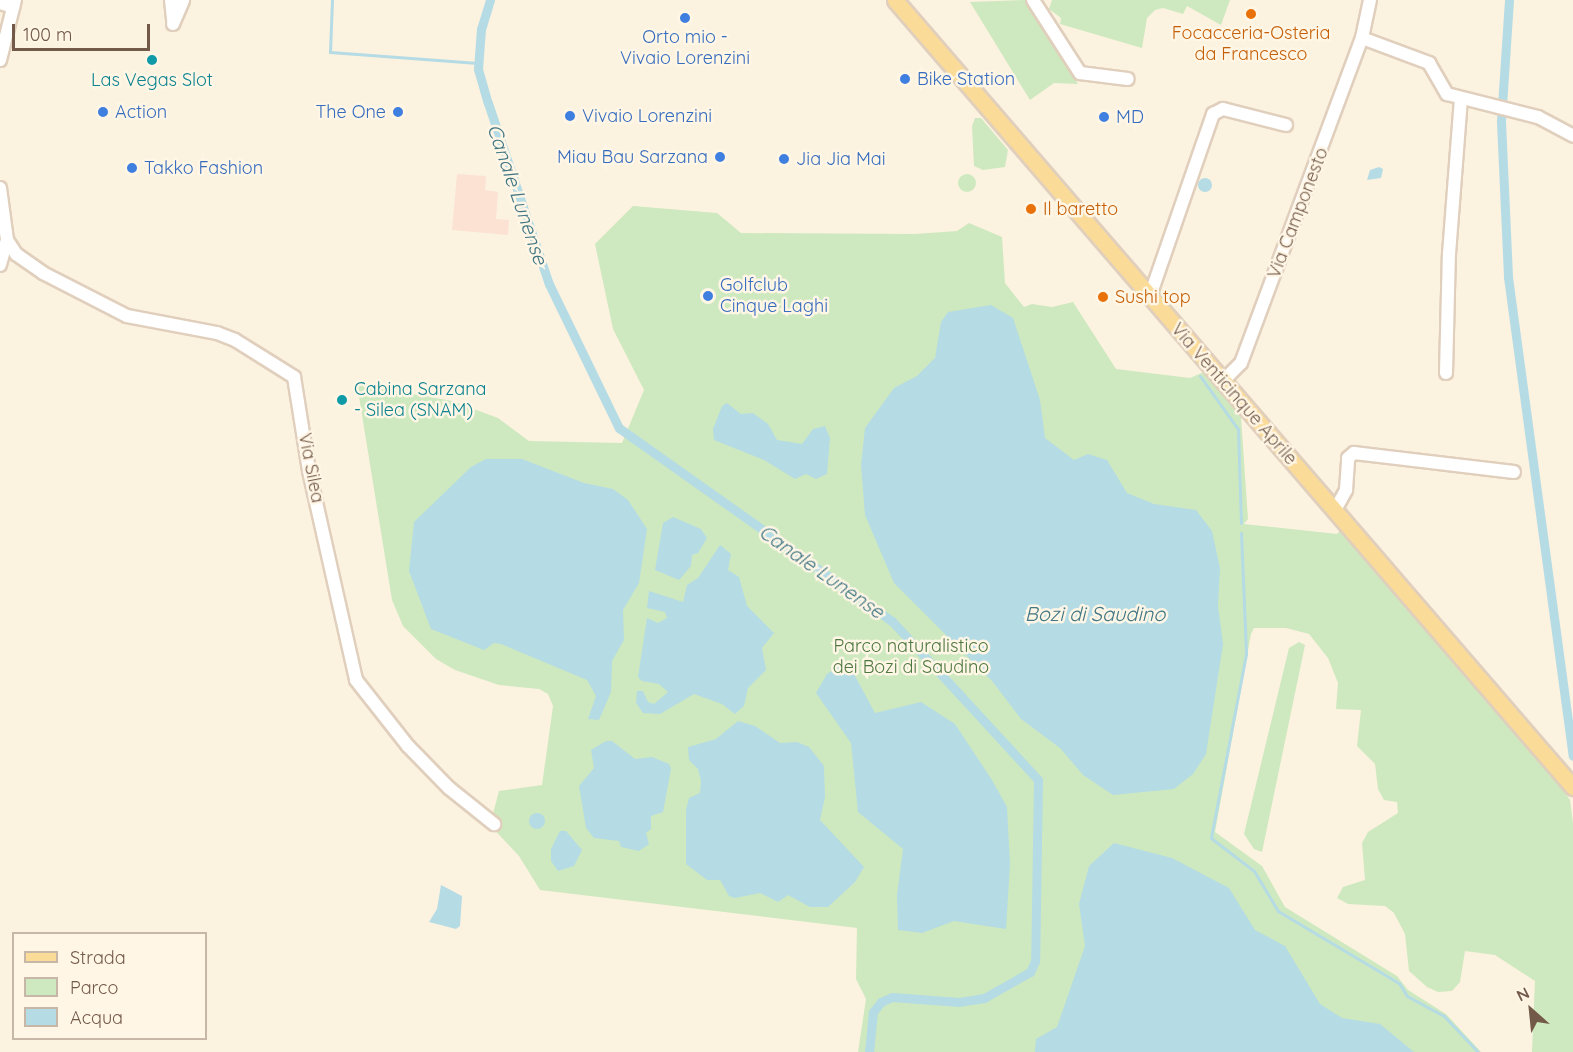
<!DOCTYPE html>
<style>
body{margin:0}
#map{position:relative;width:1573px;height:1052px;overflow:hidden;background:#fcf2e0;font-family:Quicksand,sans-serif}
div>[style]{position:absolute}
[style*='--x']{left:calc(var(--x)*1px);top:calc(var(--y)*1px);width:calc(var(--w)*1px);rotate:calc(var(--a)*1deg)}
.commercial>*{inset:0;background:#fce2d3}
.green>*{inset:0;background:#cee9bf}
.round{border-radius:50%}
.water>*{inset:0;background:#b5dbe5}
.stream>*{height:3px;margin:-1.5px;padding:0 1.5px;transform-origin:1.5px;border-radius:1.5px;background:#b5dbe5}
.canal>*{height:9px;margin:-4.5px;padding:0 4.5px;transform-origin:4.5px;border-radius:4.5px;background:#b5dbe5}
.roads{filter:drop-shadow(2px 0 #e0cfbc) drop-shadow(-2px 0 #e0cfbc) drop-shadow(0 2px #e0cfbc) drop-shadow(0 -2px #e0cfbc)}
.minor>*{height:12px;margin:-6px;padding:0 6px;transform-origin:6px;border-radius:6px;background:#fff}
.major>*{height:15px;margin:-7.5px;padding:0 7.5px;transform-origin:7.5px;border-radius:7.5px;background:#fbdb98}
.dots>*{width:16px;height:16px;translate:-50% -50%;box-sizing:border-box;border:3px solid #fff6e6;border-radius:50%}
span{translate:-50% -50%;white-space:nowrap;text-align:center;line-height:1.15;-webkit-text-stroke:5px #fff6e6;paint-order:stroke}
.food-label{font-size:18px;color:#c56008}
.left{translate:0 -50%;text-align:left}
.shop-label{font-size:18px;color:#366cbe}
.right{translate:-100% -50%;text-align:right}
.culture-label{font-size:18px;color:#0d838f}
.street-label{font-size:18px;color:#725948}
.park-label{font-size:18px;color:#4d7840}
.water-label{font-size:20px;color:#417785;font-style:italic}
.legend{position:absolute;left:12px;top:932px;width:195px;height:108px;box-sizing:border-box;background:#fff6e6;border:2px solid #c7b7a7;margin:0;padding:8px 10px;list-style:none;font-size:18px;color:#725948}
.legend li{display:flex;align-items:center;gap:12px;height:30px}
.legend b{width:30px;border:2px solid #c7b7a7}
.north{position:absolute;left:1501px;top:980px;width:60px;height:60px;-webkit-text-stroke:4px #fff6e6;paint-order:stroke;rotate:333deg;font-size:16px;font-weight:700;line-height:24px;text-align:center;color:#725948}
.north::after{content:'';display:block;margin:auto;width:21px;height:27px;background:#725948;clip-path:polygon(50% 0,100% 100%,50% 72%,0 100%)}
.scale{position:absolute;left:12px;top:24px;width:138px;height:27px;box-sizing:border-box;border:3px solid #725948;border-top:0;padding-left:8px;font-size:18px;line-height:21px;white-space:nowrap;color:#725948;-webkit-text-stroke:4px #fff6e6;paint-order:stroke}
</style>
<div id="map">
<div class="commercial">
<i style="clip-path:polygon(457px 174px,486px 176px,485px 190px,498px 192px,496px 219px,509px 220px,508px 235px,452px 230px)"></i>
</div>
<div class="green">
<i style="clip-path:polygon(1025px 0,1054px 40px,1055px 49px,1078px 84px,1054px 83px,1030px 100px,970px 2px)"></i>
<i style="clip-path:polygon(1052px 0,1230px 0,1221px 25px,1187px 6px,1183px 14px,1163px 8px,1155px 10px,1147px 18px,1142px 48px,1060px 24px,1061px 18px,1049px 9px)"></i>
<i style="clip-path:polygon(975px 118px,981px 118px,1008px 150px,1005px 167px,983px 170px,974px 166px,972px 126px)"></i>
<i class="round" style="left:958px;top:174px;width:18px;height:18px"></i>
<i style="clip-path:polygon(633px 206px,717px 213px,741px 233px,915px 234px,957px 231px,969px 223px,1002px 237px,1005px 283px,1024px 307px,1032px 304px,1052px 307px,1073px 302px,1116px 369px,1190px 378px,1204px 372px,1241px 417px,1248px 519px,1244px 524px,1337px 534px,1341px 530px,1551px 773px,1570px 800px,1573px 823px,1573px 1052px,1532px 1052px,1535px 981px,1495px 955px,1465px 951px,1460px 982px,1452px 991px,1438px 992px,1427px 987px,1409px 971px,1405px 934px,1394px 913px,1385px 906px,1348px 904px,1337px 898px,1343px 887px,1365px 880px,1362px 843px,1368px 832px,1398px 813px,1397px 802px,1384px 800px,1378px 789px,1375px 764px,1357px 746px,1361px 710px,1336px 709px,1338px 683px,1328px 658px,1309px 634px,1286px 628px,1254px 628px,1251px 634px,1215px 832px,1262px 866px,1285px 907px,1397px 976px,1408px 990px,1446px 1014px,1481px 1052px,858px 1052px,866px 999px,856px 979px,857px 928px,540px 890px,519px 856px,490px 825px,499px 791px,542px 785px,553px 706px,548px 694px,539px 689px,499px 685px,455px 670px,436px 659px,403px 626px,392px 600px,357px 384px,452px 401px,498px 418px,529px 441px,622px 443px,644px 390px,613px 329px,595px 244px)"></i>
<i style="clip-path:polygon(1299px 642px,1305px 645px,1262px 852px,1254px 849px,1244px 834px,1289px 648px)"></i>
</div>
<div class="water">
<i style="clip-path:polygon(1379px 167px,1383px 169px,1381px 178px,1367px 180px,1370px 170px)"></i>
<i class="round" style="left:1198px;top:178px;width:14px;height:14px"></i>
<i style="clip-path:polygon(991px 305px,1013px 318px,1040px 400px,1045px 438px,1074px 460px,1088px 454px,1107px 460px,1127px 493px,1154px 504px,1196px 510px,1212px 531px,1220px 568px,1218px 606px,1223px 644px,1206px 754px,1193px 774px,1174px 789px,1113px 795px,1083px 775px,1060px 748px,1021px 719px,992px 681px,894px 583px,865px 515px,861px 465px,865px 428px,894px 388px,917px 376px,935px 358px,941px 322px,948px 312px)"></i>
<i style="clip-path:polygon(727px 403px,741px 414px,753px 413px,768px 424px,777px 440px,802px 444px,813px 429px,825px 426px,830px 438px,827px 474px,816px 479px,806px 474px,795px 479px,764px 460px,714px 440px,713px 429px,722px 406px)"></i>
<i style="clip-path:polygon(486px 459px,522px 459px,584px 483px,613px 489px,628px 500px,647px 529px,639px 583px,623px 610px,624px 640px,612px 661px,611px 692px,599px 720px,588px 719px,596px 696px,587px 680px,501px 644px,494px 643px,484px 650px,431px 629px,409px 571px,414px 522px,471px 467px)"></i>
<i style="clip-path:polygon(673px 517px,701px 529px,707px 538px,698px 553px,692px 555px,691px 566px,679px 580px,655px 570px,663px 523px)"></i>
<i style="clip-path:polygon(720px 545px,731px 554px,728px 570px,739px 577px,747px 606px,774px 633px,762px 648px,766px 670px,748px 688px,744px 706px,735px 714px,722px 704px,694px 694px,660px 714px,643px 713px,636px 703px,637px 691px,643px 691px,648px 702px,654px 704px,668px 692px,659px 684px,642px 681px,638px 677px,647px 618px,658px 623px,667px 618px,665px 612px,647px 608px,649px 591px,683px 602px,687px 585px,698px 578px)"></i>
<i style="clip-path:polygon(847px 661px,875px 713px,921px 702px,955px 724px,992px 780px,1007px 807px,1010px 864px,1006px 929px,954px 921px,922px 933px,898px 930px,897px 895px,903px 849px,858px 812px,851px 743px,816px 693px,827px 674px)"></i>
<i style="clip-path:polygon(738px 721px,755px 726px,780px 743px,797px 742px,809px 747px,824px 766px,825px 797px,820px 820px,864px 867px,855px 882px,828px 907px,810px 907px,788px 895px,778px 902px,760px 893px,735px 898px,729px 896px,720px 880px,707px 880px,686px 864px,686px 810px,689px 798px,700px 793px,701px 781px,698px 769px,689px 760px,688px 747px,716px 739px)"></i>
<i style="clip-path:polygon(606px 741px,612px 741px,635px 759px,652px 757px,669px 764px,671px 769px,663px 812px,651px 816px,651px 829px,646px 833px,649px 844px,639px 851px,621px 847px,619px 841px,594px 838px,586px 828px,579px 786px,594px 768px,591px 750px)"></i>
<i class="round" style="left:529px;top:813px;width:16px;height:16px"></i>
<i style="clip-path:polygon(560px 831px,566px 831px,582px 850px,574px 866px,558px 871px,551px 861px,551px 849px)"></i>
<i style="clip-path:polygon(1114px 843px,1172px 858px,1229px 888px,1255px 930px,1285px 946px,1320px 1004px,1342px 1018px,1380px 1024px,1414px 1052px,1035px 1052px,1036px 1039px,1057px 1027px,1085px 946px,1079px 904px,1089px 866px)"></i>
<i style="clip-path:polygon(441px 885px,462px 896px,460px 926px,456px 929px,429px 922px,437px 909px)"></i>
</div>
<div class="stream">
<i style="--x:332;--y:0;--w:52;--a:92.2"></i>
<i style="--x:330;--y:52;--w:148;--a:4.3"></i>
<i style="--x:1200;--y:376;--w:65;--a:54.4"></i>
<i style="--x:1238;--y:429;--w:94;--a:88.2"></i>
<i style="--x:1241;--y:533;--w:121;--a:87.6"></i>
<i style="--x:1246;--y:654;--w:187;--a:100.8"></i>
<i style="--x:1211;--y:838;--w:54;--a:37.5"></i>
<i style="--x:1254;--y:871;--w:47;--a:59"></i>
<i style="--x:1278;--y:911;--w:141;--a:30.8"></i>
<i style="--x:1399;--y:983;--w:15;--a:58"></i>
<i style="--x:1407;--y:996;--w:42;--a:28.4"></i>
<i style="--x:1444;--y:1016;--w:50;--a:46.6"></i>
</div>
<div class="canal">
<i style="--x:490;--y:0;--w:30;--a:107"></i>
<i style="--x:481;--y:29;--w:40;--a:94.3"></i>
<i style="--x:478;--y:69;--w:35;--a:74"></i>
<i style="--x:488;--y:103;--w:191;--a:71.4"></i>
<i style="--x:549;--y:284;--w:160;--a:64.1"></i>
<i style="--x:619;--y:428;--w:334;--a:35.3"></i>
<i style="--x:892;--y:621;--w:216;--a:47.4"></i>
<i style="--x:1038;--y:780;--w:181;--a:90.9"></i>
<i style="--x:1035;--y:961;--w:12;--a:114"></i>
<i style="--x:1030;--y:972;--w:53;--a:150.5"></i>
<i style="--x:984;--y:998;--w:25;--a:171"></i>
<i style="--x:959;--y:1002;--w:67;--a:-175.7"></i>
<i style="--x:892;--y:997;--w:12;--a:156"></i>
<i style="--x:881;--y:1002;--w:13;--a:129"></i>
<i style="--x:873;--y:1012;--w:40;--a:95.7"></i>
<i style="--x:1509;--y:0;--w:122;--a:93.8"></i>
<i style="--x:1501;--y:122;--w:155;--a:87.4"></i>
<i style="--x:1508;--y:277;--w:483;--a:82.3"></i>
</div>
<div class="roads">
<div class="minor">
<i style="--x:171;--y:0;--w:20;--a:84"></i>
<i style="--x:1033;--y:0;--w:87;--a:57.2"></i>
<i style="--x:1080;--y:73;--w:48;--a:7.1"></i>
<i style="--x:1370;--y:0;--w:39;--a:102"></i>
<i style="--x:1362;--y:38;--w:72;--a:20.5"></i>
<i style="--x:1429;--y:63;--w:36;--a:60"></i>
<i style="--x:1447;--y:94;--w:94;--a:14.2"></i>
<i style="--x:1538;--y:117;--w:40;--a:28"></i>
<i style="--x:0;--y:3;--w:14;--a:17"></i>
<i style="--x:173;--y:24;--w:26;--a:-67"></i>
<i style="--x:0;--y:60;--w:62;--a:-76"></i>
<i style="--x:0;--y:188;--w:52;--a:82.3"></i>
<i style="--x:7;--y:240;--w:26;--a:106"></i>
<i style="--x:7;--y:240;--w:17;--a:57"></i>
<i style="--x:16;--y:254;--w:33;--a:35"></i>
<i style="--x:43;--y:273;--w:94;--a:27.1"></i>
<i style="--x:127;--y:316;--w:92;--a:10.7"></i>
<i style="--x:217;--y:333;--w:19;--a:21"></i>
<i style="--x:235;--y:340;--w:70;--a:32.1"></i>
<i style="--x:294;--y:377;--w:95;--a:80.9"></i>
<i style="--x:309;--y:471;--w:214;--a:77.3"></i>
<i style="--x:356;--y:680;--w:84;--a:51.8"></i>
<i style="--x:408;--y:746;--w:59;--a:45.7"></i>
<i style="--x:449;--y:788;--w:58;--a:38.7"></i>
<i style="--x:1150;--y:296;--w:193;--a:-70.9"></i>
<i style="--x:1213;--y:114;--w:11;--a:-27"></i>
<i style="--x:1223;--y:109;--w:65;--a:14.3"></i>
<i style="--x:1446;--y:373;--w:119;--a:-88.6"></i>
<i style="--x:1449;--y:254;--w:156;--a:-85.6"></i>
<i style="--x:1223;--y:381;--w:25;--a:-45"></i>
<i style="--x:1241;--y:363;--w:347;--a:-69.6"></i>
<i style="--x:1335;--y:510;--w:23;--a:-61"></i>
<i style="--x:1346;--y:490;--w:32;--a:-86"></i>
<i style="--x:1348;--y:458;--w:8;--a:-40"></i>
<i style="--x:1354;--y:453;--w:161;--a:6.8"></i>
</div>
<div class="major">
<i style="--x:895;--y:0;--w:1039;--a:49.26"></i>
</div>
</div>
<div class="dots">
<i style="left:1251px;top:14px;background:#e8710a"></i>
<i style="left:685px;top:18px;background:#3f7fe0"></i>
<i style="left:152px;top:60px;background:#0f9aa8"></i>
<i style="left:905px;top:79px;background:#3f7fe0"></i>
<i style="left:103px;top:112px;background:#3f7fe0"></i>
<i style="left:398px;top:112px;background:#3f7fe0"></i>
<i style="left:570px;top:116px;background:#3f7fe0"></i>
<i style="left:1104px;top:117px;background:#3f7fe0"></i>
<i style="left:720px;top:157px;background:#3f7fe0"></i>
<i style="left:784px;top:159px;background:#3f7fe0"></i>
<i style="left:132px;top:168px;background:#3f7fe0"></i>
<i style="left:1031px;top:209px;background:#e8710a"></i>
<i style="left:708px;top:296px;background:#3f7fe0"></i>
<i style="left:1103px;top:297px;background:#e8710a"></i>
<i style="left:342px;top:400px;background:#0f9aa8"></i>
</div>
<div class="food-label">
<span style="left:1251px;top:44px">Focacceria-Osteria<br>da Francesco</span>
<span class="left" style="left:1043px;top:209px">Il baretto</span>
<span class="left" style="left:1115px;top:297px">Sushi top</span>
</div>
<div class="shop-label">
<span style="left:685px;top:48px">Orto mio -<br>Vivaio Lorenzini</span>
<span class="left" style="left:917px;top:79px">Bike Station</span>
<span class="left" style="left:115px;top:112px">Action</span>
<span class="right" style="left:386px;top:112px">The One</span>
<span class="left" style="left:582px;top:116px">Vivaio Lorenzini</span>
<span class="left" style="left:1116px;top:117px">MD</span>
<span class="right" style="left:708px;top:157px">Miau Bau Sarzana</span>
<span class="left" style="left:796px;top:159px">Jia Jia Mai</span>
<span class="left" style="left:144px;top:168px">Takko Fashion</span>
<span class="left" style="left:720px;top:296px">Golfclub<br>Cinque Laghi</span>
</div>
<div class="culture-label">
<span style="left:152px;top:80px">Las Vegas Slot</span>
<span class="left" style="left:354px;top:400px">Cabina Sarzana<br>- Silea (SNAM)</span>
</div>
<div class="street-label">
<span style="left:1298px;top:213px;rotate:-69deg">Via Camponesto</span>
<span style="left:1234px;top:394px;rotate:49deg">Via Venticinque Aprile</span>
<span style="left:311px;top:468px;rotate:79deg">Via Silea</span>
</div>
<div class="park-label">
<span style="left:911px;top:657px">Parco naturalistico<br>dei Bozi di Saudino</span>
</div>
<div class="water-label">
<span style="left:518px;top:194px;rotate:71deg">Canale Lunense</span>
<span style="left:822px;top:571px;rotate:35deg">Canale Lunense</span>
<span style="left:1095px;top:613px">Bozi di Saudino</span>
</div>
<ul class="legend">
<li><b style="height:8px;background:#fbdb98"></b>Strada</li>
<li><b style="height:16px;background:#cee9bf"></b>Parco</li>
<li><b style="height:16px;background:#b5dbe5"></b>Acqua</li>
</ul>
<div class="north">N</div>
<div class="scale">100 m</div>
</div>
